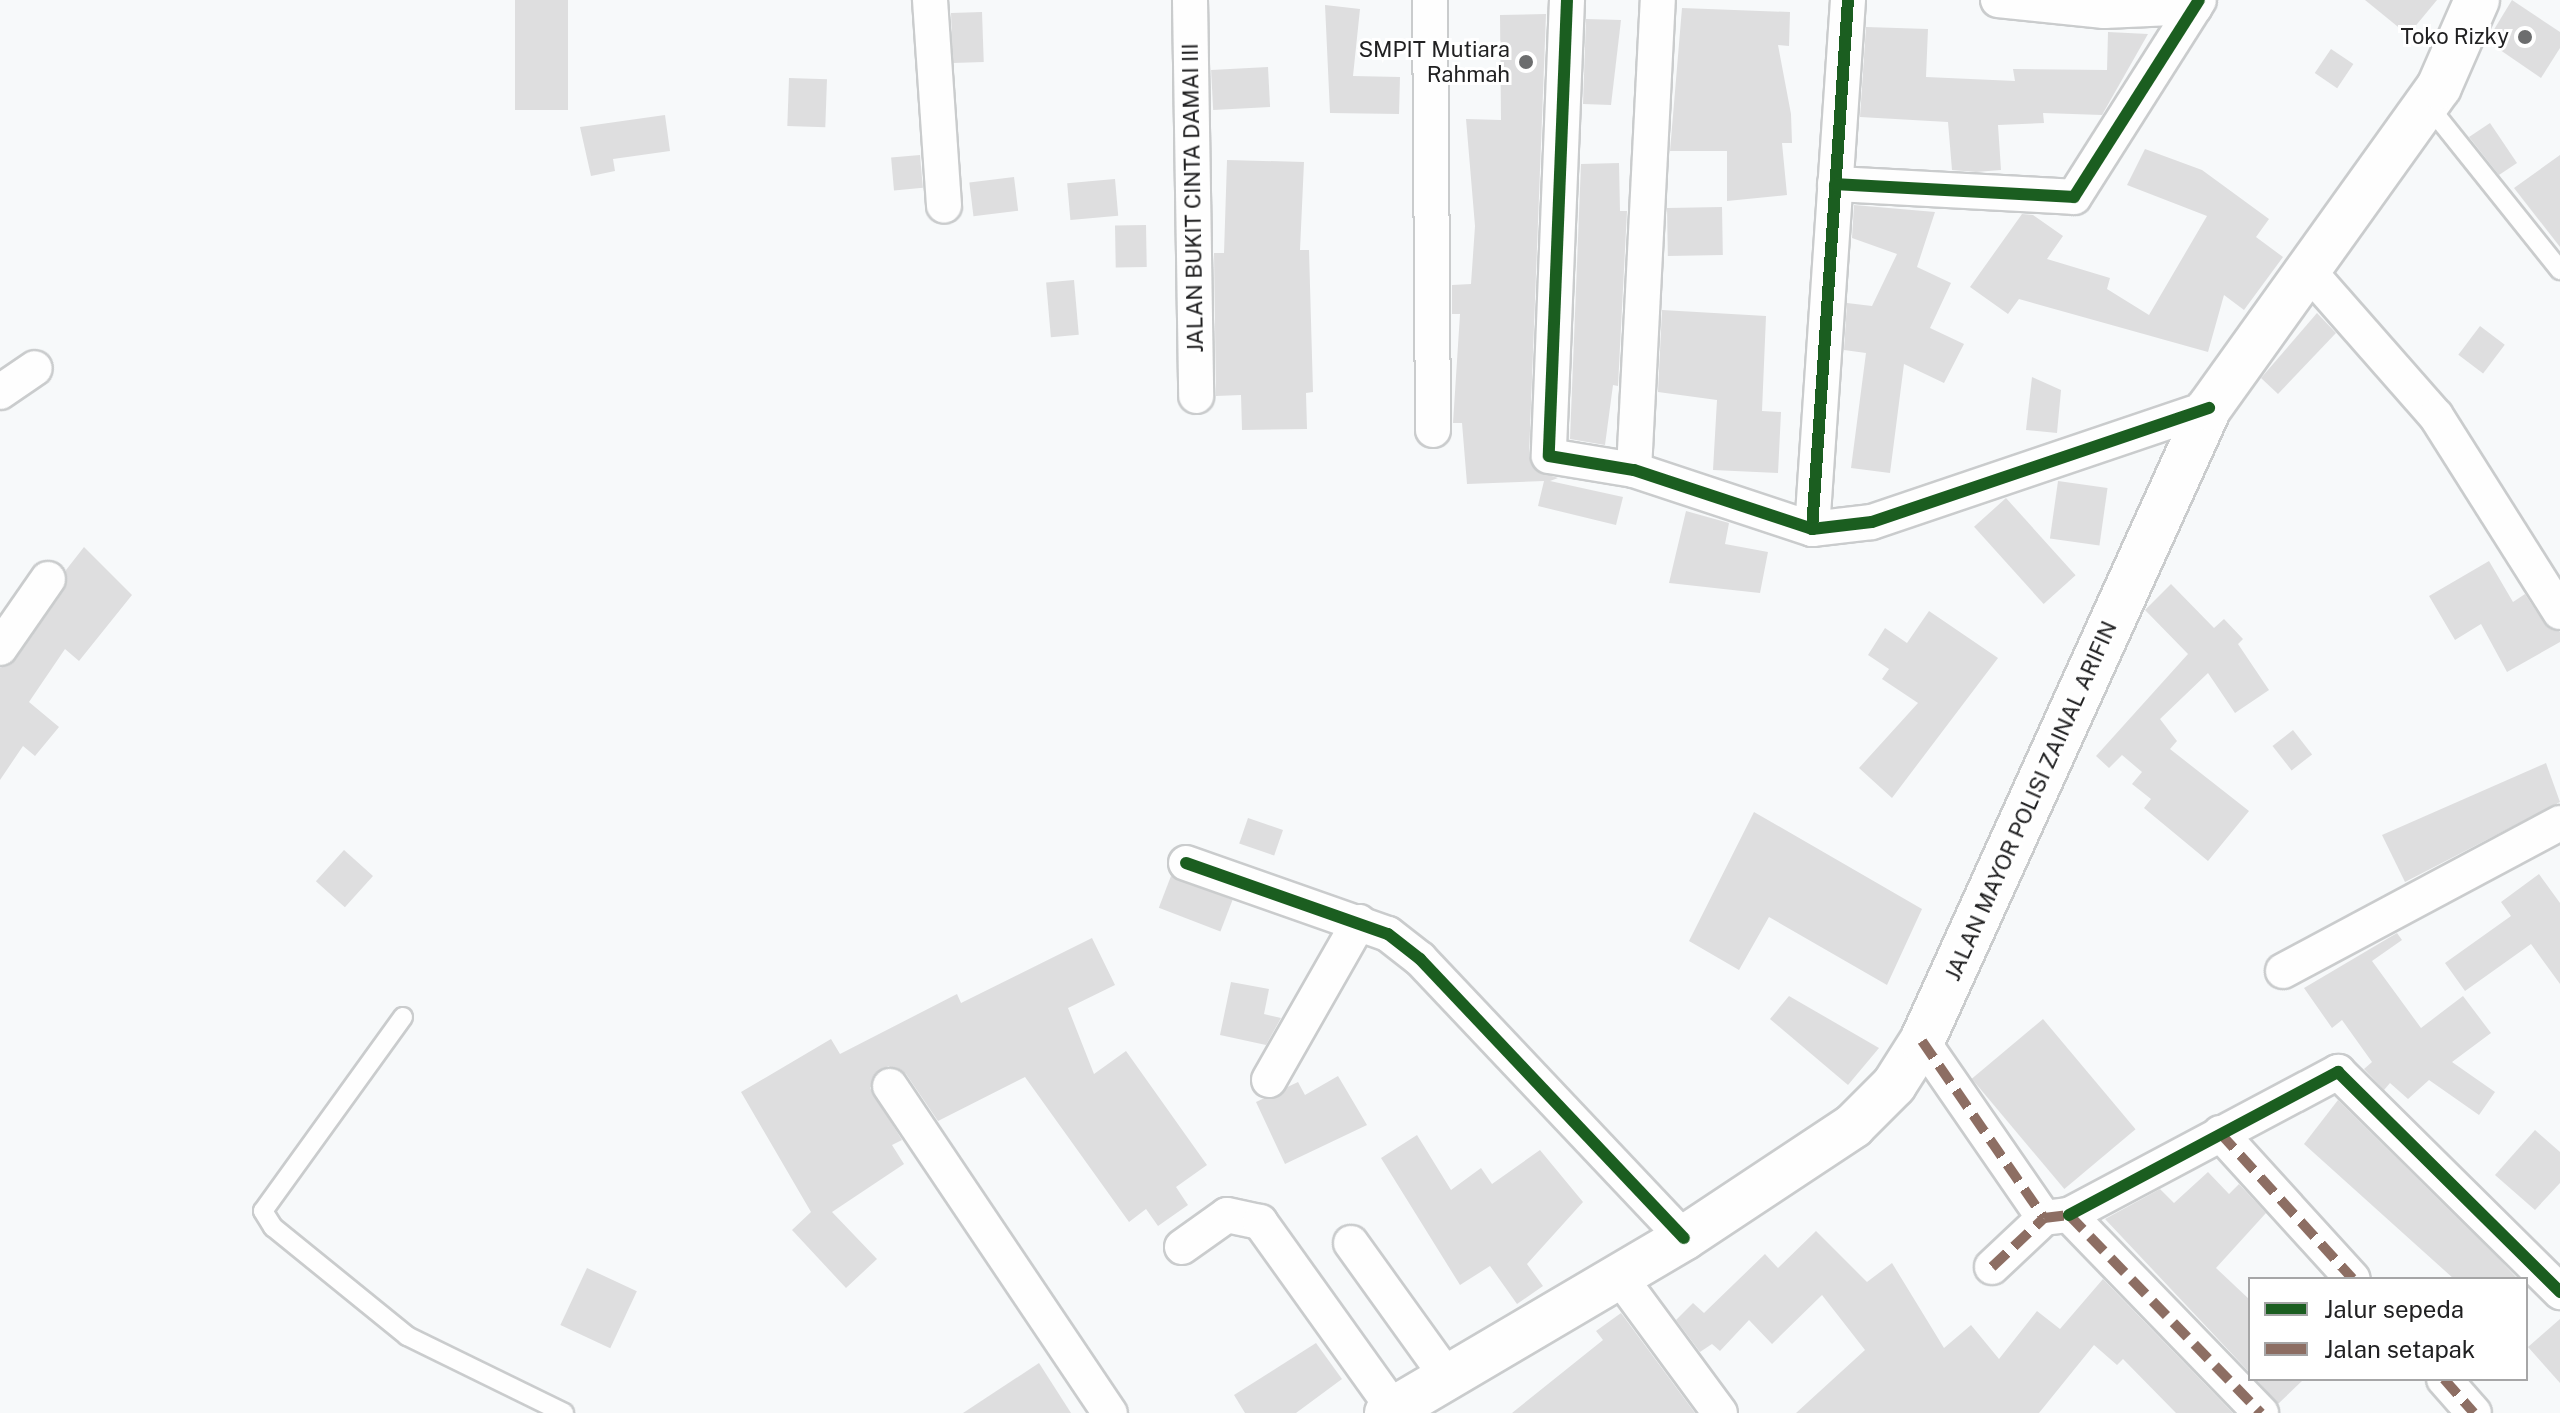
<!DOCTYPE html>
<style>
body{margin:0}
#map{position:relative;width:2560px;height:1413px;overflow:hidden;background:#f7f9fa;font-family:"Public Sans",sans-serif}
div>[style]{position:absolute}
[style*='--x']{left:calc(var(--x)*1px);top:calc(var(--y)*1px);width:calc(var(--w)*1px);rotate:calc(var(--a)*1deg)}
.building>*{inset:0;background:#dededf;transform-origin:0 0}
.roads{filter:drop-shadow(2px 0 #cacccd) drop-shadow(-2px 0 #cacccd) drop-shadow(0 2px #cacccd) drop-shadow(0 -2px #cacccd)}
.service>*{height:18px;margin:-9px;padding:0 9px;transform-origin:9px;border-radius:9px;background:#fefefe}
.minor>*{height:34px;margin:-17px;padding:0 17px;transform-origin:17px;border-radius:17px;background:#fefefe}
.secondary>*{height:44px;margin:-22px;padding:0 22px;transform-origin:22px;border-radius:22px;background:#fefefe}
.quiet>*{height:10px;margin-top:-5px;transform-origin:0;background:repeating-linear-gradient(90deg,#8d6e63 0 20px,transparent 0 30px)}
.cycleway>*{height:12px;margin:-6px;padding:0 6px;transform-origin:6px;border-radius:6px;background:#1b5e20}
.dots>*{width:22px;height:22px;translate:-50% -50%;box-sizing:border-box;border:4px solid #fff;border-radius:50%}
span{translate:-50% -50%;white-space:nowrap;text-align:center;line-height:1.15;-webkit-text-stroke:6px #fff;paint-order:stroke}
.poi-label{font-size:22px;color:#212122}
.right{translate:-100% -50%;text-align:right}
.street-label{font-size:22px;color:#212122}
.legend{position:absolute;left:2248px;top:1277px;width:280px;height:104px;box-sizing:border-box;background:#fff;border:2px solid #a6a6a7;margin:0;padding:10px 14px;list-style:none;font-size:24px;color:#212122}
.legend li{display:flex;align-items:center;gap:16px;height:40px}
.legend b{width:40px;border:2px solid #a6a6a7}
</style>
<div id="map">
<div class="building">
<i style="left:515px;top:0;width:53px;height:110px"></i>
<i style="clip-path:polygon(2365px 0,2437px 0,2408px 35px)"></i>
<i style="clip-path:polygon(2512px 0,2560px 32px,2560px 48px,2541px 78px,2487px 41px)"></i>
<i style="clip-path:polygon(1325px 5px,1360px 9px,1353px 76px,1400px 77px,1399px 114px,1330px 113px)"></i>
<i style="clip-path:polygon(1682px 8px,1790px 12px,1789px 46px,1778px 45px,1791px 114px,1792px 143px,1782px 143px,1787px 195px,1727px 201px,1727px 151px,1670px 151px)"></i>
<i style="left:982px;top:12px;width:50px;height:31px;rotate:88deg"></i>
<i style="clip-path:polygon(1546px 14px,1529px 456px,1536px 471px,1558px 478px,1550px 481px,1623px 497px,1616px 525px,1538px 506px,1544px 481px,1467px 484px,1462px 423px,1453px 423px,1460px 314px,1452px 314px,1452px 285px,1471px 284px,1475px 226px,1466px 119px,1501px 120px,1500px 15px)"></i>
<i style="clip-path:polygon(1586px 19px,1621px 20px,1611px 105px,1583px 104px)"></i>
<i style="clip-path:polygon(1866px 27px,1928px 29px,1926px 77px,2015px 81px,2013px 69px,2107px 70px,2108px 32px,2148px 34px,2102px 115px,2043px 113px,2044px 123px,1998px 125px,2001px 170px,1976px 172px,1952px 170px,1948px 122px,1860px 117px)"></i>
<i style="left:2331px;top:49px;width:27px;height:29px;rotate:34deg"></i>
<i style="left:1268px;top:67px;width:40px;height:57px;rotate:87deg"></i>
<i style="left:789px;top:78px;width:38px;height:48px;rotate:2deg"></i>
<i style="clip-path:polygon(665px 115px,670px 151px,613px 159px,615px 171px,591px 176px,580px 127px)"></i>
<i style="clip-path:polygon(2490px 123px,2517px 163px,2499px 175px,2469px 137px)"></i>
<i style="clip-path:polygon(2145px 149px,2202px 170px,2269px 219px,2256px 237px,2283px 257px,2244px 310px,2224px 295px,2208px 352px,2019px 299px,2008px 314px,1970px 287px,2022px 214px,2033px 215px,2063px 236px,2047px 259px,2110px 278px,2107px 289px,2149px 315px,2207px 216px,2127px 185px)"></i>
<i style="left:920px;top:155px;width:33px;height:29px;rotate:85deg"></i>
<i style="clip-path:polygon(2560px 155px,2560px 247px,2514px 188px)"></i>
<i style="clip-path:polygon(1227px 160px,1304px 162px,1300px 250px,1309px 250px,1313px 392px,1306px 393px,1307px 429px,1242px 430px,1241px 395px,1216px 396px,1214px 253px,1224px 253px)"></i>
<i style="clip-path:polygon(1619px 163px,1620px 211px,1627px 211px,1618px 386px,1613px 385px,1605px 445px,1570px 439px,1581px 164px)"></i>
<i style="left:1014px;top:177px;width:34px;height:45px;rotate:83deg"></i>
<i style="left:1115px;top:179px;width:37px;height:48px;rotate:85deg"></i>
<i style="clip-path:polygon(1854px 205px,1935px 212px,1917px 267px,1951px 283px,1930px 328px,1964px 344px,1944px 383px,1904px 364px,1890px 473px,1851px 468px,1866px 353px,1844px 350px,1847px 303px,1872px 306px,1897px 254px,1852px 238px)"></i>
<i style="left:1722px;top:207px;width:48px;height:55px;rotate:89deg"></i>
<i style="left:1146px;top:225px;width:42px;height:31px;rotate:89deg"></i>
<i style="left:1074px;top:280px;width:55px;height:28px;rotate:85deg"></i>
<i style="clip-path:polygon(1662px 310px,1766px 316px,1762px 411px,1781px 412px,1778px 473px,1713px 470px,1717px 400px,1658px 392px)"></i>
<i style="clip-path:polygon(2317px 313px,2336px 333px,2278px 394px,2261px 378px)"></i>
<i style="left:2480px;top:326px;width:31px;height:36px;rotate:37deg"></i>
<i style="clip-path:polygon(2032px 377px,2061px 390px,2057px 433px,2026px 430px)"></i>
<i style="left:2058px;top:481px;width:50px;height:58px;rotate:8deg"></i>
<i style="left:2006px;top:498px;width:104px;height:43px;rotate:48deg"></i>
<i style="clip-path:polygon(1686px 511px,1729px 523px,1725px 544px,1768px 552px,1760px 593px,1669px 583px)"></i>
<i style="clip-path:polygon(84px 547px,132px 595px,79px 661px,65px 649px,29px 702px,59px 727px,35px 756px,23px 746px,0 780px,0 668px,16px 659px,64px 590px,66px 570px)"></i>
<i style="clip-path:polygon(2489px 561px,2513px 602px,2525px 594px,2544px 623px,2560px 632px,2560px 642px,2507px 672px,2481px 624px,2455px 640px,2429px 596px)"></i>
<i style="clip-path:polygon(2171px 584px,2214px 628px,2224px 619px,2243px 639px,2238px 644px,2269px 690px,2235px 713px,2208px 673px,2160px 719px,2177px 741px,2170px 749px,2249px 811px,2208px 861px,2144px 808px,2151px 799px,2132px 784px,2142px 772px,2122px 755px,2109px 768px,2096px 756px,2188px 654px,2145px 610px)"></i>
<i style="clip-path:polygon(1929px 611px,1998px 658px,1892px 798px,1859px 768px,1918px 703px,1882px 679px,1889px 669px,1868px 655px,1885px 628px,1907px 643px)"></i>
<i style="left:2293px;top:730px;width:31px;height:26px;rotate:52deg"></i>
<i style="clip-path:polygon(2546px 763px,2560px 802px,2405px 882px,2382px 835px)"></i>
<i style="clip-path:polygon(1754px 812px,1922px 909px,1887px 985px,1769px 917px,1739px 970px,1689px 941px)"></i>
<i style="left:1248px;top:818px;width:37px;height:27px;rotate:19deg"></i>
<i style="left:344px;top:850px;width:39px;height:42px;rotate:42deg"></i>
<i style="clip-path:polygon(2539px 874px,2560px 903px,2560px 984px,2531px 944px,2465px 991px,2445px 963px,2511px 916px,2501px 902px)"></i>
<i style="left:1171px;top:876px;width:66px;height:34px;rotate:21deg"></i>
<i style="clip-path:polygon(2397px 933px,2402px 940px,2372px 961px,2421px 1028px,2463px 996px,2491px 1033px,2452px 1062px,2495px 1092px,2479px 1115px,2429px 1080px,2408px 1099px,2390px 1083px,2384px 1090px,2364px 1069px,2372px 1062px,2342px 1020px,2332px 1028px,2304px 988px)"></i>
<i style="clip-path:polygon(1092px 938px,1115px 985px,1068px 1008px,1094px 1074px,1126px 1051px,1207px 1165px,1176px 1187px,1188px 1205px,1158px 1226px,1146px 1209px,1129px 1222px,1025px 1077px,938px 1121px,906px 1074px,888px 1066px,870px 1088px,902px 1140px,892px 1145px,904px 1164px,832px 1212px,877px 1259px,846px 1288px,792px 1230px,811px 1212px,741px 1092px,831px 1039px,840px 1054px,957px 994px,961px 1003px)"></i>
<i style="clip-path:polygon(1231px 982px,1269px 989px,1264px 1014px,1281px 1018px,1266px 1045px,1220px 1035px)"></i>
<i style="clip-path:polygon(1789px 996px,1879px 1048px,1848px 1085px,1770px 1019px)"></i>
<i style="left:2043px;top:1019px;width:144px;height:93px;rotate:50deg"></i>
<i style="clip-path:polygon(1338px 1076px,1367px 1125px,1285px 1164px,1256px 1102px,1298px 1082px,1305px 1095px)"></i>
<i style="clip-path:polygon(2338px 1100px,2499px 1259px,2518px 1279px,2454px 1279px,2304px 1144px)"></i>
<i style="clip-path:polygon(2535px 1130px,2560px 1152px,2560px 1183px,2535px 1210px,2495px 1175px)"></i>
<i style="clip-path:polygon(1417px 1135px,1451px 1190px,1481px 1168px,1492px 1184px,1540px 1150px,1583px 1202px,1527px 1264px,1543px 1286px,1517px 1304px,1490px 1266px,1460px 1285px,1381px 1158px)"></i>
<i style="clip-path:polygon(2208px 1172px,2229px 1194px,2239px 1184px,2266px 1213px,2216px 1268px,2250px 1300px,2250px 1373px,2105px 1219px,2160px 1189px,2174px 1203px)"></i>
<i style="clip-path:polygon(1816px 1231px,1867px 1282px,1892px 1263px,1944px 1348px,1971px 1325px,1999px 1359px,2037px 1311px,2060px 1329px,2103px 1279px,2233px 1413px,2176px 1413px,2123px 1359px,2117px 1365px,2094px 1345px,2039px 1413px,1796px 1413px,1865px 1350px,1822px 1295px,1772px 1344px,1749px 1320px,1720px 1351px,1712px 1344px,1700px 1352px,1676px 1320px,1693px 1303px,1704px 1313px,1765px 1254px,1778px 1268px)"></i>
<i style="left:587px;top:1268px;width:55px;height:63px;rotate:25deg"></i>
<i style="clip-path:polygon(1621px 1313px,1695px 1413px,1512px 1413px,1603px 1340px,1596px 1331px)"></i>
<i style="clip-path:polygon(2560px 1319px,2560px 1383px,2528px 1347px)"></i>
<i style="clip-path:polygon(1316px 1343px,1342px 1379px,1296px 1413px,1245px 1413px,1234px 1395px)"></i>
<i style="clip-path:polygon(1039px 1363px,1071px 1413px,963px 1413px)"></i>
<i style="clip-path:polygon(2256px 1379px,2304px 1379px,2278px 1404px)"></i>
</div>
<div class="roads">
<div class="service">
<i style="--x:2427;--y:104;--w:213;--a:51.3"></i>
<i style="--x:403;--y:1017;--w:239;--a:125.8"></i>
<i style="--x:263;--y:1211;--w:19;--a:58"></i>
<i style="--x:273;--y:1227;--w:173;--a:39.1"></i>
<i style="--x:407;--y:1336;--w:175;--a:26.1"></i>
</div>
<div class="minor">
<i style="--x:930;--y:0;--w:206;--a:86.1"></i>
<i style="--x:1190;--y:0;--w:396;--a:89.1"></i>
<i style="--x:1430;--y:0;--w:430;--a:89.6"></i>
<i style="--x:1567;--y:0;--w:456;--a:92.3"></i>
<i style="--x:1549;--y:456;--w:86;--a:9.4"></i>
<i style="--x:1634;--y:470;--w:188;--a:18.3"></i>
<i style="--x:1848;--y:0;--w:530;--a:93.89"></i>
<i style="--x:1812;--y:529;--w:60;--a:-6.7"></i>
<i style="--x:1872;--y:522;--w:356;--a:-18.7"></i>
<i style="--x:1998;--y:0;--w:107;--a:5.9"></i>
<i style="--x:2104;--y:11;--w:91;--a:-2.5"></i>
<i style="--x:1835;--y:184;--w:239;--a:3.1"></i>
<i style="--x:2074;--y:197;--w:233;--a:-57.6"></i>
<i style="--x:2305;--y:267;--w:198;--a:48.7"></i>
<i style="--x:2436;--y:416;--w:232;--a:57.7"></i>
<i style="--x:0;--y:392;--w:42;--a:-34.4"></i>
<i style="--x:1634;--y:470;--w:471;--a:-87.1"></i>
<i style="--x:0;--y:648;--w:84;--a:-55.2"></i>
<i style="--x:1186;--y:863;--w:214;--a:19.4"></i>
<i style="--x:1388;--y:934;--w:41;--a:38"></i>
<i style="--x:1420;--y:959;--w:384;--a:46.6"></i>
<i style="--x:2283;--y:971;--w:314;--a:-28.1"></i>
<i style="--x:1922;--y:1041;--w:215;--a:55.4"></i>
<i style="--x:2044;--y:1218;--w:25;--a:-7"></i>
<i style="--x:2069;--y:1215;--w:276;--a:45.9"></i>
<i style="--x:1269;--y:1080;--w:182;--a:-60.3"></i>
<i style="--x:890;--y:1086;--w:394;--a:56.1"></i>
<i style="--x:2220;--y:1133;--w:197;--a:47.7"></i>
<i style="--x:2069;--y:1215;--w:305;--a:-28"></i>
<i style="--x:2338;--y:1072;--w:313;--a:44.7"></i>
<i style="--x:1351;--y:1243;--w:163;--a:54.3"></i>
<i style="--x:1182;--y:1247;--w:55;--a:-35.4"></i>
<i style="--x:1227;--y:1215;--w:34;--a:12"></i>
<i style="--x:1260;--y:1222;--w:230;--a:54.4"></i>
<i style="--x:1992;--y:1267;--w:71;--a:-43.3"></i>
<i style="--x:1619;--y:1276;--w:170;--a:53.6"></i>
<i style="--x:2444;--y:1379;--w:45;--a:48.6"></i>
</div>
<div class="secondary">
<i style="--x:1387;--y:1413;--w:345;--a:-30.5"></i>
<i style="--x:1684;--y:1238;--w:203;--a:-33.5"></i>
<i style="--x:1853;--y:1126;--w:58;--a:-45"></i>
<i style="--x:1894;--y:1085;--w:52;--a:-57.5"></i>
<i style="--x:1922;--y:1041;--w:695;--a:-65.61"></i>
<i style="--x:2209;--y:408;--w:395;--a:-54.4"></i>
<i style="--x:2439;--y:87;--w:95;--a:-66.4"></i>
</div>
</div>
<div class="quiet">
<i style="--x:1922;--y:1041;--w:215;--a:55.4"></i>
<i style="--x:2044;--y:1218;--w:25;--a:-7"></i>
<i style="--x:2069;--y:1215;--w:276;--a:45.9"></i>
<i style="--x:2220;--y:1133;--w:197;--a:47.7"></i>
<i style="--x:1992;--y:1267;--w:71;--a:-43.3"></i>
<i style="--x:2444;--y:1379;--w:45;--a:48.6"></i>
</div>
<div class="cycleway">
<i style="--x:1567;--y:0;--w:456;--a:92.3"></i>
<i style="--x:1549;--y:456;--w:86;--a:9.4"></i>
<i style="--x:1634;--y:470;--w:188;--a:18.3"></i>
<i style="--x:1848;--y:0;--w:530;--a:93.89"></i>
<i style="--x:1812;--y:529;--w:60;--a:-6.7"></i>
<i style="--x:1872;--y:522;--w:356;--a:-18.7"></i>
<i style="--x:1835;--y:184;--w:239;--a:3.1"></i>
<i style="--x:2074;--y:197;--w:233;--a:-57.6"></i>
<i style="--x:1186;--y:863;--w:214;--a:19.4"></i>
<i style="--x:1388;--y:934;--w:41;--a:38"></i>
<i style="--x:1420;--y:959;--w:384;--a:46.6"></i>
<i style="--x:2069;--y:1215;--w:305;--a:-28"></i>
<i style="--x:2338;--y:1072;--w:313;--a:44.7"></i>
</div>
<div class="dots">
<i style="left:2525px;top:37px;background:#6c6d6e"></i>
<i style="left:1526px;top:62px;background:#6c6d6e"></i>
</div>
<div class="poi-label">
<span class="right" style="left:2509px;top:37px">Toko Rizky</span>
<span class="right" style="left:1510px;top:62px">SMPIT Mutiara<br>Rahmah</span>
</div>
<div class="street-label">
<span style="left:1193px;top:198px;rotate:-91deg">JALAN BUKIT CINTA DAMAI III</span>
<span style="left:2031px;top:801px;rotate:-66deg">JALAN MAYOR POLISI ZAINAL ARIFIN</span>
</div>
<ul class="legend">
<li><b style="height:10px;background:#1b5e20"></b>Jalur sepeda</li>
<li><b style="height:10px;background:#8d6e63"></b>Jalan setapak</li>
</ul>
</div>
